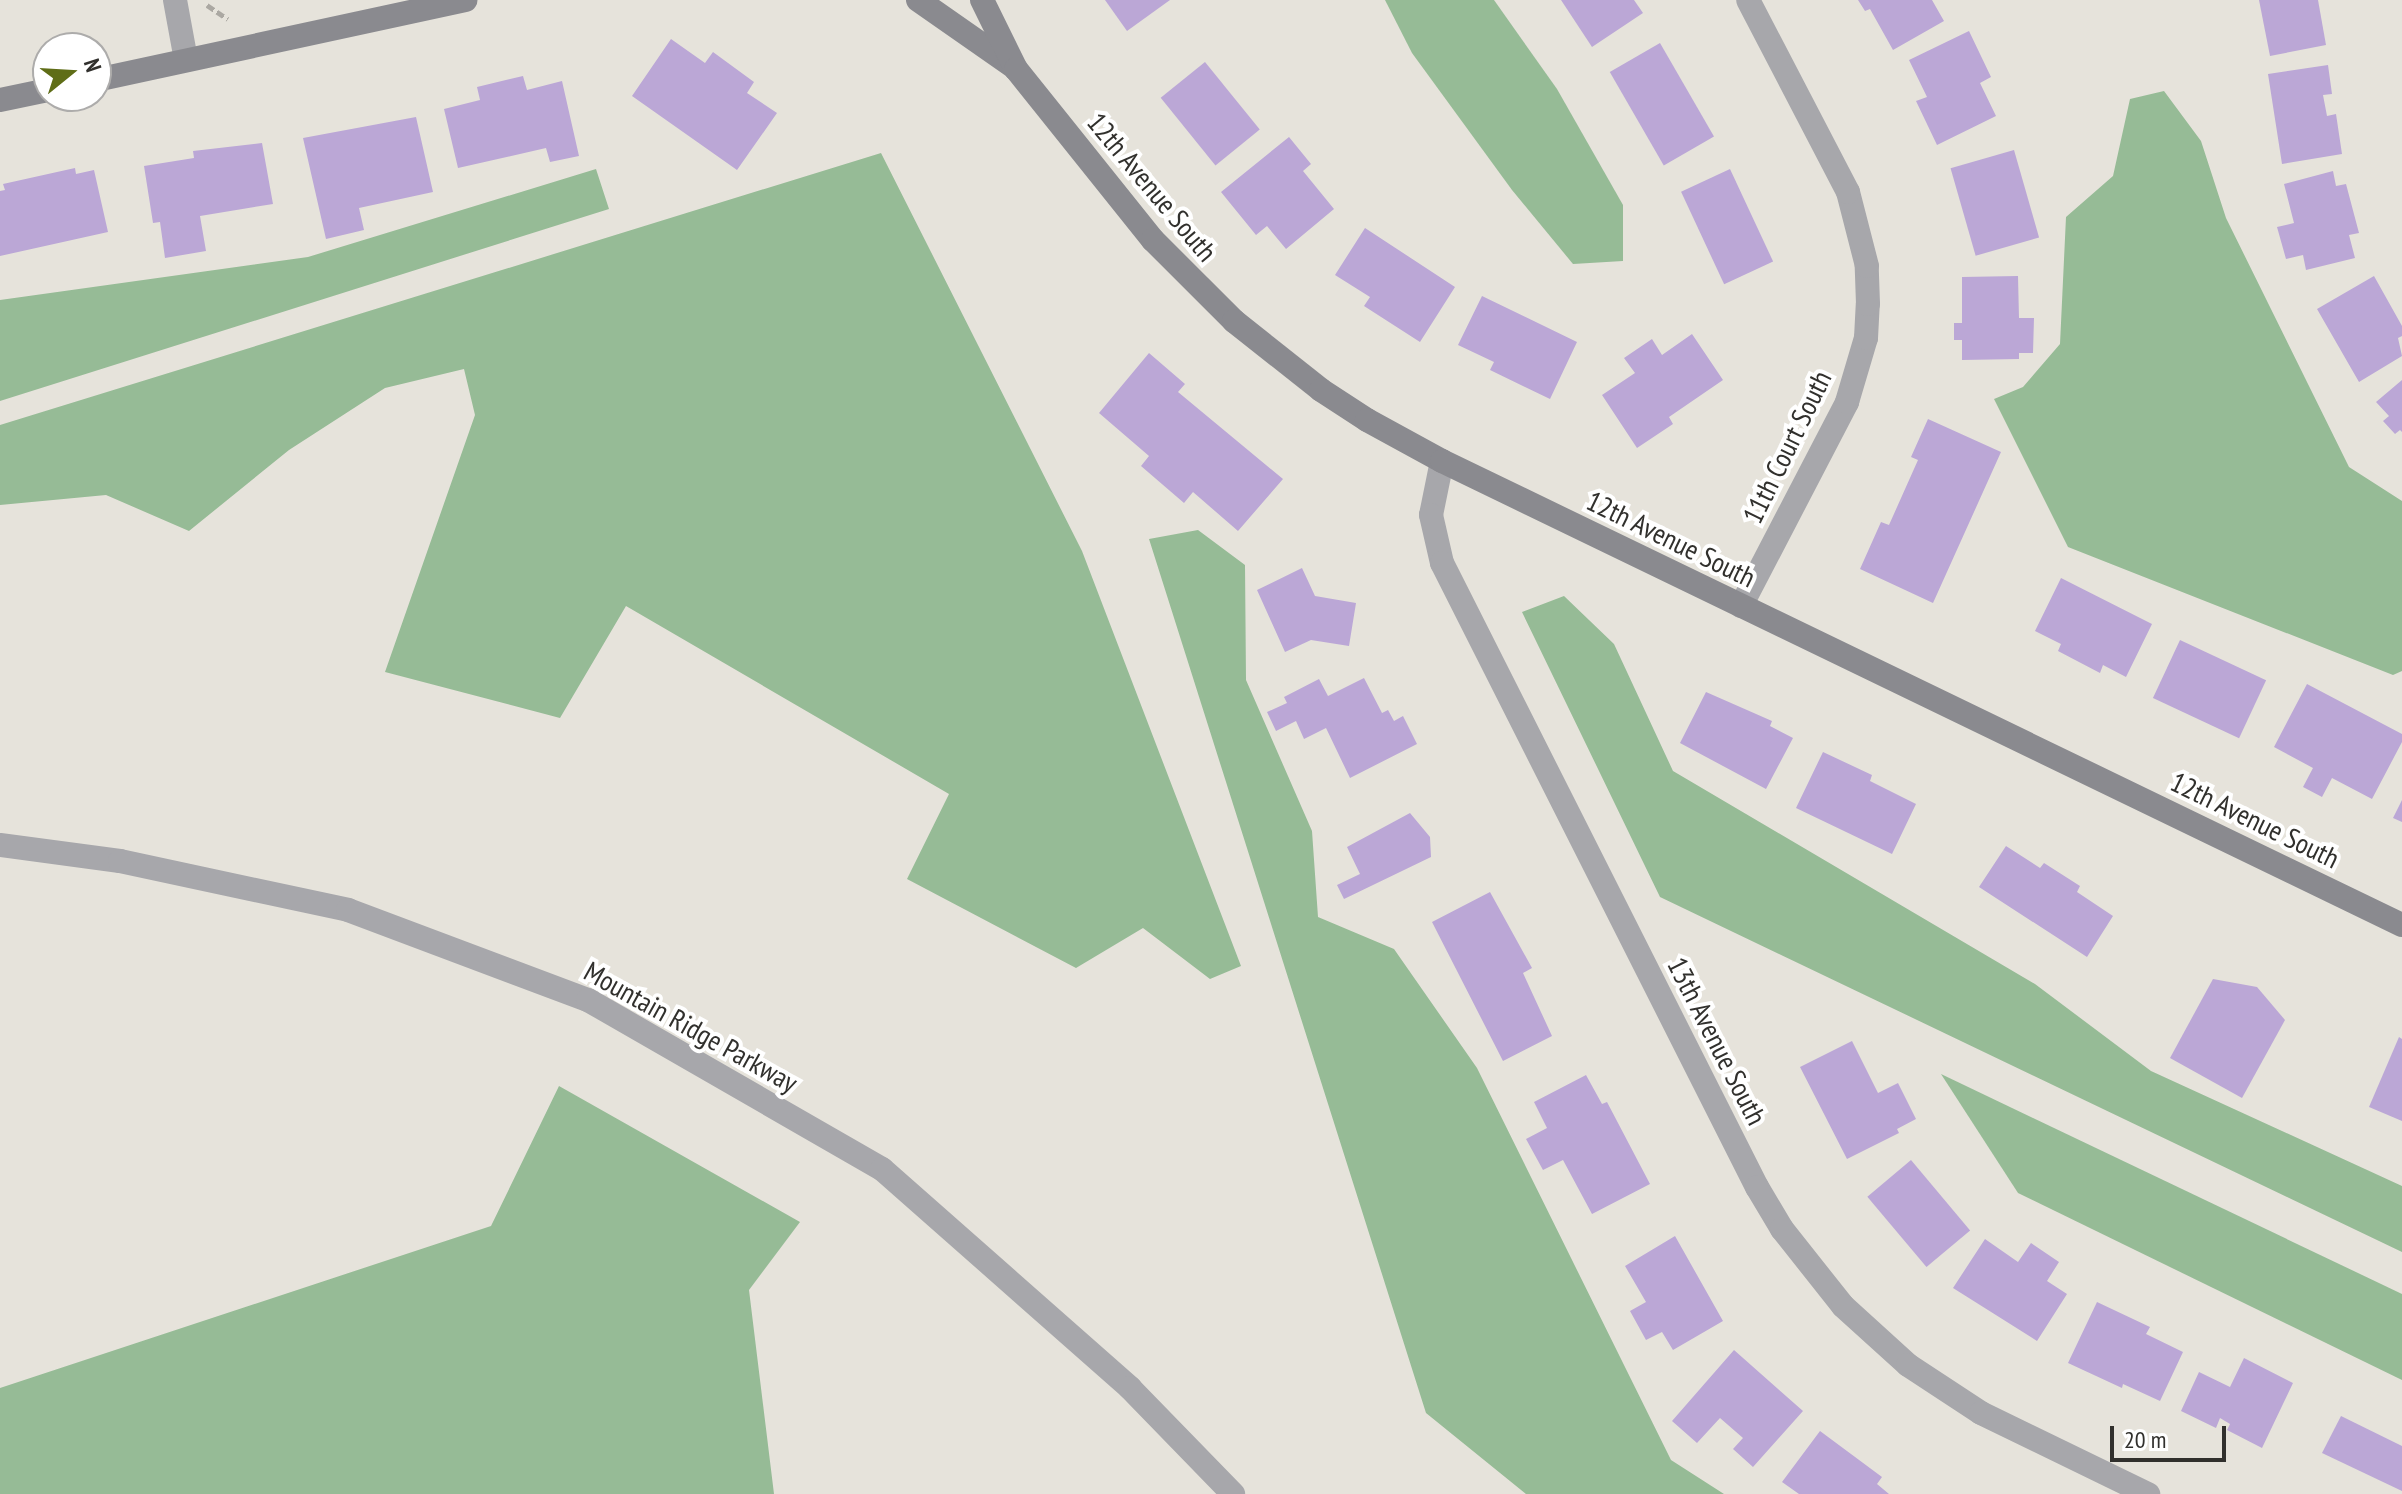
<!DOCTYPE html>
<style>
body{margin:0}
#map{position:relative;width:2402px;height:1494px;overflow:hidden;background:#e6e3db;font-family:"PT Sans Narrow",sans-serif}
div>[style]{position:absolute}
[style*='--x']{left:calc(var(--x)*1px);top:calc(var(--y)*1px);width:calc(var(--w)*1px);rotate:calc(var(--a)*1deg)}
.green>*{inset:0;background:#96bb96}
.building>*{inset:0;background:#bba7d6;transform-origin:0 0}
.path>*{height:5px;margin-top:-2.5px;transform-origin:0;background:repeating-linear-gradient(90deg,#aba8a2 0 8px,transparent 0 12px)}
.street>*{height:24px;margin:-12px;padding:0 12px;transform-origin:12px;border-radius:12px;background:#a7a7ab}
.secondary>*{height:24px;margin:-12px;padding:0 12px;transform-origin:12px;border-radius:12px;background:#8a8a8f}
span{translate:-50% -50%;white-space:nowrap;text-align:center;line-height:1.15;-webkit-text-stroke:8px #fff;paint-order:stroke}
.street-label{font-size:28px;color:#31302d}
.north{position:absolute;left:32px;top:32px;width:80px;height:80px;box-sizing:border-box;background:#fff;border:2px solid #adacab;border-radius:50%;rotate:72deg;font-size:22px;font-weight:700;line-height:32px;text-align:center;color:#31302d}
.north::after{content:'';display:block;margin:auto;width:28px;height:36px;background:#5f6d17;clip-path:polygon(50% 0,100% 100%,50% 72%,0 100%)}
.scale{position:absolute;left:2110px;top:1426px;width:116px;height:36px;box-sizing:border-box;border:4px solid #31302d;border-top:0;padding-left:10px;font-size:24px;line-height:28px;white-space:nowrap;color:#31302d;-webkit-text-stroke:6px #fff;paint-order:stroke}
</style>
<div id="map">
<div class="green">
<i style="clip-path:polygon(1385px 0,1494px 0,1557px 89px,1623px 205px,1623px 261px,1573px 264px,1512px 190px,1412px 53px)"></i>
<i style="clip-path:polygon(2164px 91px,2201px 141px,2226px 218px,2349px 467px,2402px 501px,2402px 671px,2393px 675px,2068px 547px,1994px 399px,2023px 387px,2060px 344px,2066px 217px,2113px 176px,2130px 99px)"></i>
<i style="clip-path:polygon(881px 153px,1082px 551px,1241px 966px,1210px 979px,1143px 928px,1076px 968px,907px 879px,949px 794px,626px 606px,560px 718px,385px 672px,475px 415px,464px 369px,385px 388px,289px 450px,189px 531px,106px 495px,0 505px,0 425px)"></i>
<i style="clip-path:polygon(596px 169px,609px 209px,0 401px,0 300px,308px 257px)"></i>
<i style="clip-path:polygon(1198px 530px,1245px 565px,1246px 680px,1312px 831px,1318px 917px,1394px 949px,1477px 1068px,1671px 1460px,1724px 1494px,1526px 1494px,1426px 1413px,1149px 539px)"></i>
<i style="clip-path:polygon(1564px 596px,1614px 644px,1673px 771px,2035px 984px,2151px 1071px,2402px 1186px,2402px 1252px,1660px 897px,1522px 612px)"></i>
<i style="clip-path:polygon(1941px 1074px,2402px 1294px,2402px 1380px,2018px 1193px)"></i>
<i style="clip-path:polygon(559px 1086px,800px 1222px,749px 1290px,774px 1494px,0 1494px,0 1388px,491px 1226px)"></i>
</div>
<div class="building">
<i style="clip-path:polygon(1105px 0,1170px 0,1127px 31px)"></i>
<i style="clip-path:polygon(1561px 0,1634px 0,1643px 13px,1592px 47px)"></i>
<i style="clip-path:polygon(1858px 0,1932px 0,1944px 21px,1893px 50px,1870px 9px,1865px 11px)"></i>
<i style="clip-path:polygon(2259px 0,2318px 0,2326px 45px,2270px 56px)"></i>
<i style="clip-path:polygon(1969px 31px,1991px 77px,1980px 83px,1996px 116px,1937px 145px,1916px 101px,1927px 97px,1909px 60px)"></i>
<i style="clip-path:polygon(671px 39px,705px 63px,713px 52px,754px 82px,747px 93px,777px 113px,737px 170px,632px 96px)"></i>
<i style="left:1660px;top:43px;width:108px;height:58px;rotate:60deg"></i>
<i style="left:1205px;top:62px;width:87px;height:57px;rotate:51deg"></i>
<i style="clip-path:polygon(2328px 65px,2332px 94px,2323px 95px,2327px 116px,2336px 114px,2342px 154px,2282px 164px,2268px 74px)"></i>
<i style="clip-path:polygon(523px 76px,527px 90px,562px 81px,579px 156px,550px 162px,546px 148px,458px 168px,444px 109px,480px 100px,477px 87px)"></i>
<i style="clip-path:polygon(416px 117px,433px 192px,359px 208px,364px 230px,326px 239px,303px 138px)"></i>
<i style="clip-path:polygon(1289px 137px,1311px 164px,1303px 171px,1334px 209px,1286px 249px,1267px 226px,1256px 235px,1221px 192px)"></i>
<i style="clip-path:polygon(262px 143px,273px 204px,200px 216px,206px 251px,165px 258px,160px 222px,153px 223px,144px 166px,194px 158px,193px 151px)"></i>
<i style="left:2014px;top:150px;width:91px;height:66px;rotate:74deg"></i>
<i style="clip-path:polygon(75px 168px,76px 174px,94px 170px,108px 232px,0 256px,0 191px,5px 190px,3px 184px)"></i>
<i style="left:1730px;top:169px;width:102px;height:54px;rotate:65deg"></i>
<i style="clip-path:polygon(2333px 171px,2336px 186px,2346px 184px,2359px 233px,2349px 235px,2355px 258px,2306px 270px,2303px 255px,2286px 259px,2277px 227px,2294px 223px,2284px 184px)"></i>
<i style="clip-path:polygon(1365px 228px,1455px 287px,1420px 342px,1364px 306px,1370px 297px,1335px 275px)"></i>
<i style="clip-path:polygon(2018px 276px,2019px 318px,2034px 318px,2033px 353px,2019px 353px,2019px 359px,1962px 360px,1962px 340px,1954px 340px,1954px 323px,1962px 323px,1962px 277px)"></i>
<i style="clip-path:polygon(2374px 276px,2402px 326px,2402px 336px,2398px 338px,2402px 356px,2359px 382px,2317px 309px)"></i>
<i style="clip-path:polygon(1482px 296px,1577px 342px,1550px 399px,1490px 370px,1494px 362px,1458px 345px)"></i>
<i style="clip-path:polygon(1692px 334px,1723px 380px,1669px 417px,1673px 424px,1637px 448px,1602px 395px,1635px 373px,1624px 358px,1652px 339px,1662px 355px)"></i>
<i style="clip-path:polygon(1149px 353px,1185px 384px,1178px 392px,1283px 479px,1238px 531px,1193px 492px,1184px 503px,1141px 466px,1149px 456px,1099px 413px)"></i>
<i style="clip-path:polygon(2402px 380px,2402px 432px,2400px 430px,2395px 434px,2383px 421px,2389px 416px,2376px 402px)"></i>
<i style="clip-path:polygon(1928px 419px,2001px 452px,1933px 603px,1860px 569px,1881px 522px,1889px 525px,1918px 460px,1911px 457px)"></i>
<i style="clip-path:polygon(1302px 568px,1315px 596px,1356px 603px,1349px 646px,1311px 640px,1285px 652px,1257px 590px)"></i>
<i style="clip-path:polygon(2061px 578px,2152px 624px,2126px 677px,2103px 665px,2100px 673px,2058px 651px,2061px 644px,2035px 631px)"></i>
<i style="left:2180px;top:640px;width:95px;height:64px;rotate:25deg"></i>
<i style="clip-path:polygon(1364px 678px,1382px 713px,1388px 710px,1394px 721px,1403px 716px,1417px 744px,1350px 778px,1326px 728px,1304px 739px,1296px 721px,1276px 731px,1267px 712px,1287px 703px,1284px 697px,1319px 679px,1328px 696px)"></i>
<i style="clip-path:polygon(2307px 684px,2402px 734px,2402px 742px,2372px 799px,2332px 778px,2322px 797px,2303px 787px,2313px 768px,2274px 747px)"></i>
<i style="clip-path:polygon(1706px 692px,1772px 721px,1770px 726px,1793px 738px,1766px 789px,1680px 743px)"></i>
<i style="clip-path:polygon(1823px 752px,1872px 775px,1870px 781px,1916px 804px,1892px 854px,1796px 808px)"></i>
<i style="clip-path:polygon(2402px 800px,2402px 822px,2393px 818px)"></i>
<i style="clip-path:polygon(1410px 813px,1430px 837px,1431px 857px,1344px 899px,1337px 885px,1360px 874px,1347px 847px)"></i>
<i style="clip-path:polygon(2006px 846px,2040px 868px,2044px 863px,2080px 886px,2077px 892px,2113px 916px,2087px 957px,1979px 887px)"></i>
<i style="clip-path:polygon(1490px 892px,1532px 968px,1523px 973px,1552px 1036px,1503px 1061px,1432px 922px)"></i>
<i style="clip-path:polygon(2213px 979px,2257px 987px,2285px 1020px,2242px 1098px,2170px 1058px)"></i>
<i style="clip-path:polygon(2399px 1037px,2402px 1039px,2402px 1121px,2369px 1107px)"></i>
<i style="clip-path:polygon(1852px 1041px,1878px 1093px,1898px 1083px,1916px 1119px,1897px 1129px,1899px 1133px,1847px 1159px,1800px 1067px)"></i>
<i style="clip-path:polygon(1586px 1075px,1602px 1104px,1607px 1102px,1650px 1184px,1592px 1214px,1563px 1160px,1543px 1170px,1526px 1139px,1547px 1128px,1534px 1102px)"></i>
<i style="left:1911px;top:1160px;width:92px;height:57px;rotate:50deg"></i>
<i style="clip-path:polygon(1675px 1236px,1723px 1321px,1673px 1350px,1662px 1332px,1646px 1340px,1630px 1311px,1646px 1302px,1625px 1266px)"></i>
<i style="clip-path:polygon(1985px 1239px,2018px 1262px,2031px 1243px,2059px 1262px,2047px 1281px,2067px 1294px,2037px 1341px,1953px 1288px)"></i>
<i style="clip-path:polygon(2097px 1302px,2150px 1327px,2146px 1334px,2183px 1352px,2160px 1401px,2123px 1384px,2122px 1388px,2068px 1363px)"></i>
<i style="clip-path:polygon(1734px 1350px,1803px 1411px,1753px 1467px,1733px 1449px,1743px 1438px,1720px 1418px,1697px 1443px,1672px 1421px)"></i>
<i style="clip-path:polygon(2244px 1358px,2293px 1383px,2262px 1448px,2227px 1430px,2230px 1424px,2220px 1418px,2216px 1428px,2181px 1411px,2199px 1372px,2230px 1387px)"></i>
<i style="clip-path:polygon(2341px 1416px,2402px 1446px,2402px 1491px,2322px 1453px)"></i>
<i style="clip-path:polygon(1820px 1431px,1882px 1477px,1877px 1484px,1889px 1494px,1799px 1494px,1782px 1482px)"></i>
</div>
<div class="path">
<i style="--x:207;--y:5;--w:25;--a:34"></i>
</div>
<div class="street">
<i style="--x:175;--y:0;--w:61;--a:79.6"></i>
<i style="--x:1442;--y:461;--w:55;--a:101.5"></i>
<i style="--x:1431;--y:515;--w:49;--a:77.1"></i>
<i style="--x:1442;--y:563;--w:699;--a:63.22"></i>
<i style="--x:1757;--y:1187;--w:49;--a:59.2"></i>
<i style="--x:1782;--y:1229;--w:98;--a:51.6"></i>
<i style="--x:1843;--y:1306;--w:88;--a:42.2"></i>
<i style="--x:1908;--y:1365;--w:87;--a:33.3"></i>
<i style="--x:1981;--y:1413;--w:186;--a:25.9"></i>
<i style="--x:1741;--y:606;--w:230;--a:-62.5"></i>
<i style="--x:1847;--y:402;--w:67;--a:-73.5"></i>
<i style="--x:1866;--y:338;--w:34;--a:-87"></i>
<i style="--x:1868;--y:304;--w:38;--a:-92"></i>
<i style="--x:1867;--y:266;--w:76;--a:-104.4"></i>
<i style="--x:1848;--y:192;--w:216;--a:-117.5"></i>
<i style="--x:0;--y:845;--w:121;--a:7.6"></i>
<i style="--x:120;--y:861;--w:233;--a:12.1"></i>
<i style="--x:348;--y:910;--w:256;--a:20.6"></i>
<i style="--x:588;--y:1000;--w:339;--a:29.9"></i>
<i style="--x:882;--y:1169;--w:331;--a:41.4"></i>
<i style="--x:1130;--y:1388;--w:148;--a:45.8"></i>
</div>
<div class="secondary">
<i style="--x:918;--y:0;--w:117;--a:34.9"></i>
<i style="--x:982;--y:0;--w:77;--a:63.8"></i>
<i style="--x:1016;--y:69;--w:219;--a:51.3"></i>
<i style="--x:1153;--y:240;--w:115;--a:45"></i>
<i style="--x:1234;--y:321;--w:111;--a:38.4"></i>
<i style="--x:1321;--y:390;--w:55;--a:33.1"></i>
<i style="--x:1367;--y:420;--w:85;--a:28.7"></i>
<i style="--x:1442;--y:461;--w:1066;--a:25.8"></i>
<i style="--x:96;--y:80;--w:378;--a:-12.2"></i>
<i style="--x:0;--y:100;--w:49;--a:-11.8"></i>
</div>
<div class="street-label">
<span style="left:1152px;top:187px;rotate:50deg">12th Avenue South</span>
<span style="left:1787px;top:447px;rotate:-64deg">11th Court South</span>
<span style="left:1671px;top:539px;rotate:26deg">12th Avenue South</span>
<span style="left:2255px;top:820px;rotate:26deg">12th Avenue South</span>
<span style="left:691px;top:1027px;rotate:29deg">Mountain Ridge Parkway</span>
<span style="left:1717px;top:1041px;rotate:63deg">13th Avenue South</span>
</div>
<div class="north">N</div>
<div class="scale">20 m</div>
</div>
